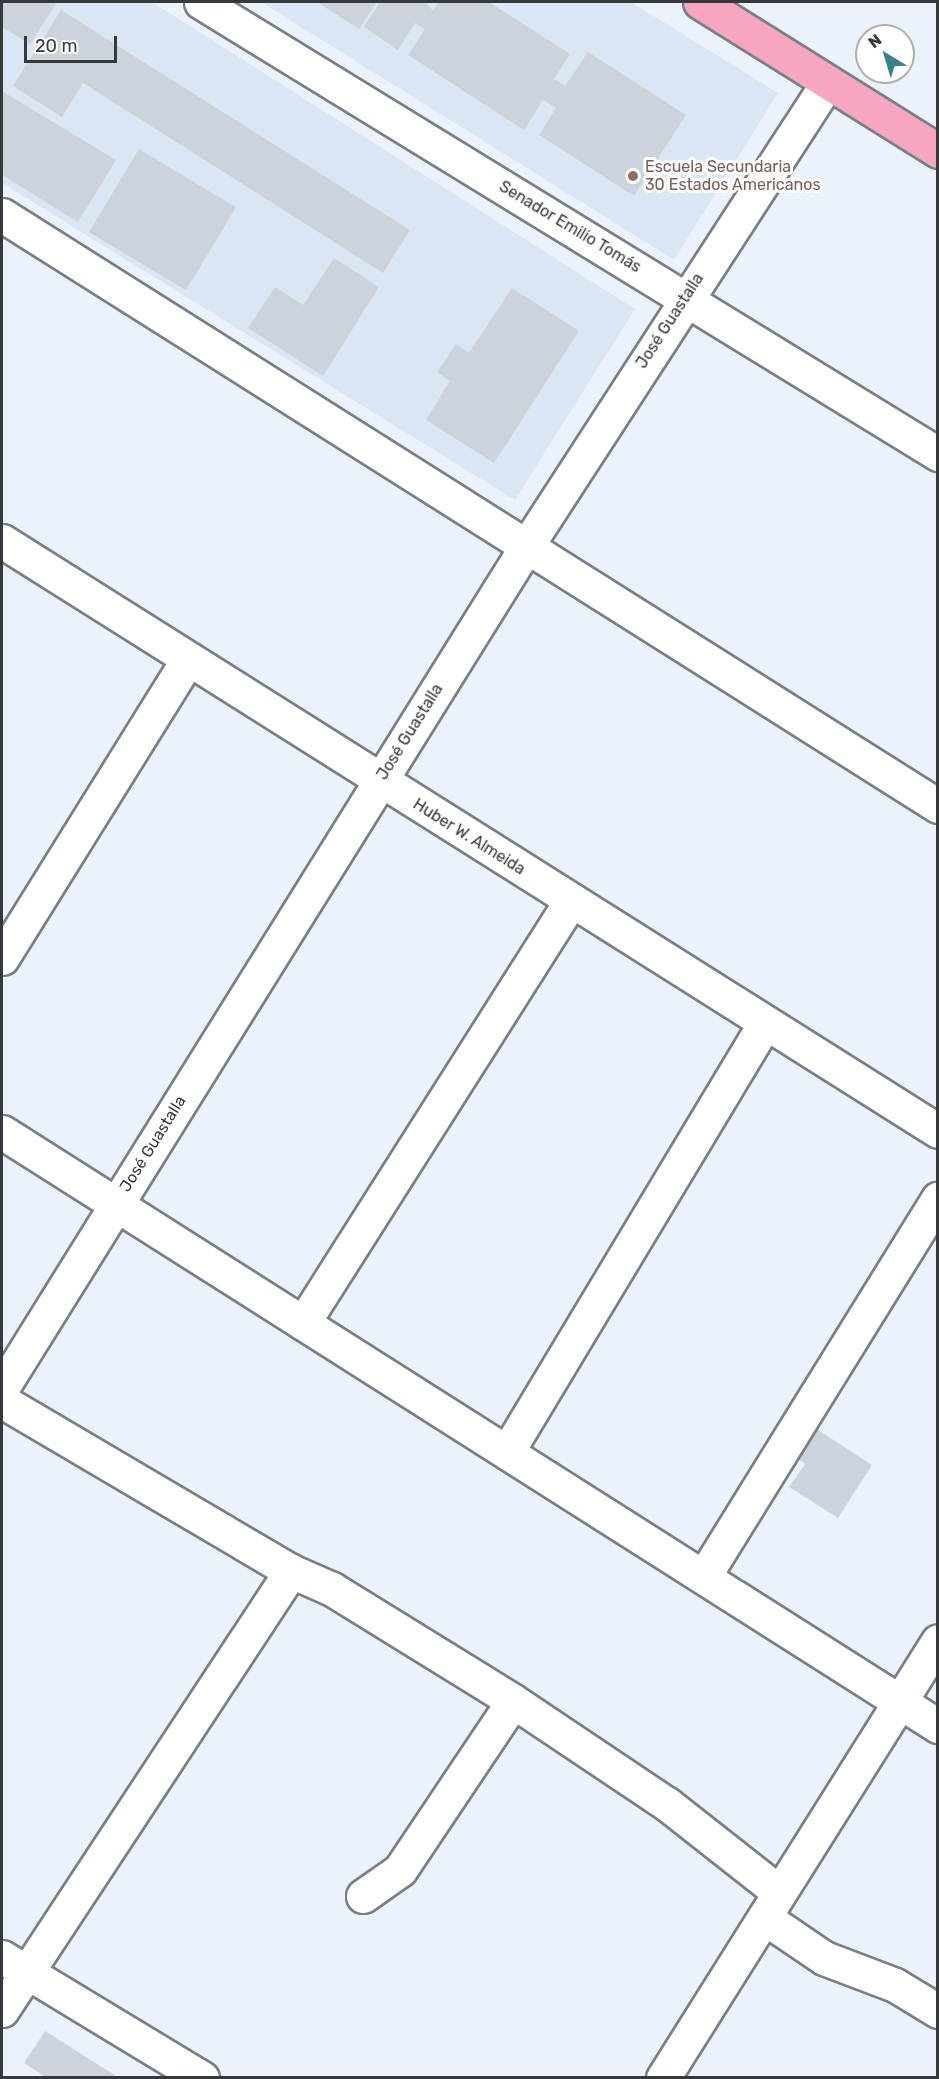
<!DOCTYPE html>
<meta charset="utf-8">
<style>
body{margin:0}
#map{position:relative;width:939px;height:2079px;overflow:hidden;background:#ecf2fb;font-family:Rubik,sans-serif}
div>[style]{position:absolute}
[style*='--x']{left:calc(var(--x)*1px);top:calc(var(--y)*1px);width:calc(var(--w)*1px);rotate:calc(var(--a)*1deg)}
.built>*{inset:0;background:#dbe6f4}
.building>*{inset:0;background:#cdd3db;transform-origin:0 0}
.roads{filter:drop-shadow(2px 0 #797f87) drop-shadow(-2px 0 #797f87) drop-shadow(0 2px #797f87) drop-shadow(0 -2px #797f87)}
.minor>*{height:33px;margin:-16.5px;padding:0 16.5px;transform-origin:16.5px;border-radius:16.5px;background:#fff}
.major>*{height:33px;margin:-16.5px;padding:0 16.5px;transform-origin:16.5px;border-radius:16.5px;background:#f6a6c1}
.dots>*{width:16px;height:16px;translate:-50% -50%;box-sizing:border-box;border:3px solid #fff;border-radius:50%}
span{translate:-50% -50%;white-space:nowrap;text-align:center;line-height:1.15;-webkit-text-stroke:6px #fff;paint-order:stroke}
.education-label{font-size:16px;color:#785e54}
.left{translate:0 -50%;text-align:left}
.street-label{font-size:16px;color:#36393c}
.frame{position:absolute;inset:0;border:3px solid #36393c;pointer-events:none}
.north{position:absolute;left:855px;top:24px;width:60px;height:60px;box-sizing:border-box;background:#fff;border:2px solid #afb0b1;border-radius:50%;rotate:322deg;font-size:16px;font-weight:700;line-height:24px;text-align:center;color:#36393c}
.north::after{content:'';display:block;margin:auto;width:21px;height:27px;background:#3a8289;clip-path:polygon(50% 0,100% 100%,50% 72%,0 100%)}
.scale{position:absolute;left:24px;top:36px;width:93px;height:27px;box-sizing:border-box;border:3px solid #36393c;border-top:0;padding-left:8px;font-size:18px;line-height:21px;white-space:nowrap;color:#36393c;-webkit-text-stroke:4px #fff;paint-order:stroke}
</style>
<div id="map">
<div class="built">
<i style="clip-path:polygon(2px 2px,152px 2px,635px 309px,515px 500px,2px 183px)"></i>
<i style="clip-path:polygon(261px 2px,631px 2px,778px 93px,674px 260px)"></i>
</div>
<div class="building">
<i style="clip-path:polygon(2px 2px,57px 2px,30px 44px,2px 27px)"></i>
<i style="clip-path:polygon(317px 2px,377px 2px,359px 29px)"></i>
<i style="clip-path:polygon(380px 2px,426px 2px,433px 11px,439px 2px,489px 2px,570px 54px,554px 79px,565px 86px,588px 52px,686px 115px,634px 196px,539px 135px,556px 108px,543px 100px,524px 130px,408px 55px,425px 29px,415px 23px,398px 50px,364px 27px)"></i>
<i style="clip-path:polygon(61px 10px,410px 230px,383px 273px,83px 83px,62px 117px,13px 86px)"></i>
<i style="clip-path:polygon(2px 91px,116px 160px,78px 222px,2px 175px)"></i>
<i style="left:139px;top:149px;width:113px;height:97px;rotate:31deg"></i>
<i style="clip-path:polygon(334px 258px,379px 287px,323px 376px,248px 328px,275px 287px,303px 305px)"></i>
<i style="clip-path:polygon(512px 288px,579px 331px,494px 463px,426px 420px,450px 381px,437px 372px,456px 344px,469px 353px)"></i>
<i style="clip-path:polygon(815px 1428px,872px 1465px,838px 1518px,789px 1487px,805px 1464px,796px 1458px)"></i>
<i style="clip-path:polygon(45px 2031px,113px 2074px,119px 2078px,47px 2078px,24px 2063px)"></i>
</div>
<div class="roads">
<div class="minor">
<i style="--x:201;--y:2;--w:865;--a:31.52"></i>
<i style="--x:2;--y:215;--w:1107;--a:32.27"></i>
<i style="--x:2;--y:541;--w:1106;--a:32.22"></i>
<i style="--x:2;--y:958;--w:352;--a:-58.1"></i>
<i style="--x:2;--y:1132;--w:1109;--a:32.4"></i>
<i style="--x:303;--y:1323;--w:500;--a:-57.6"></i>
<i style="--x:2;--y:1388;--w:991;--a:-58.07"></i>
<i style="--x:526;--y:547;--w:554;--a:-57"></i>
<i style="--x:2;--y:1401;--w:335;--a:30.5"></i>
<i style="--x:291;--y:1571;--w:45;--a:23.7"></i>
<i style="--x:332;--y:1589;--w:213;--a:31.7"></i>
<i style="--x:513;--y:1701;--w:185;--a:33.8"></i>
<i style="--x:667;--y:1804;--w:142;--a:38.2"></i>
<i style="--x:507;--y:1452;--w:501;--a:-58.98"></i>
<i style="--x:704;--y:1576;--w:444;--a:-58.2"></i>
<i style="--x:363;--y:1896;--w:45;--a:-35.1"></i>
<i style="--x:400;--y:1870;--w:203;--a:-56.2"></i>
<i style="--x:765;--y:1918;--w:71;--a:34.1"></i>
<i style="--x:824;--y:1958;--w:76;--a:20.8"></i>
<i style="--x:895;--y:1985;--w:50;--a:31.2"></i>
<i style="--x:2;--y:1957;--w:234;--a:31.2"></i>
<i style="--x:2;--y:2010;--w:526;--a:-56.64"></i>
<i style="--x:663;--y:2078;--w:516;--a:-57.82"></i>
</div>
<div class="major">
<i style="--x:700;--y:2;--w:281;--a:32"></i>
</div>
</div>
<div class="dots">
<i style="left:633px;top:176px;background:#8d6e63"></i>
</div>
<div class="education-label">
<span class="left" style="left:645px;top:176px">Escuela Secundaria<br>30 Estados Americanos</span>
</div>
<div class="street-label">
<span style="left:570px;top:227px;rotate:31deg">Senador Emilio Tomás</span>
<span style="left:670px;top:321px;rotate:-57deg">José Guastalla</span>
<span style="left:410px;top:732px;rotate:-58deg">José Guastalla</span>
<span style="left:469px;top:837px;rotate:32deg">Huber W. Almeida</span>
<span style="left:153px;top:1144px;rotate:-58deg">José Guastalla</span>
</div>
<div class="frame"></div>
<div class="north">N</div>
<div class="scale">20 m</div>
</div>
